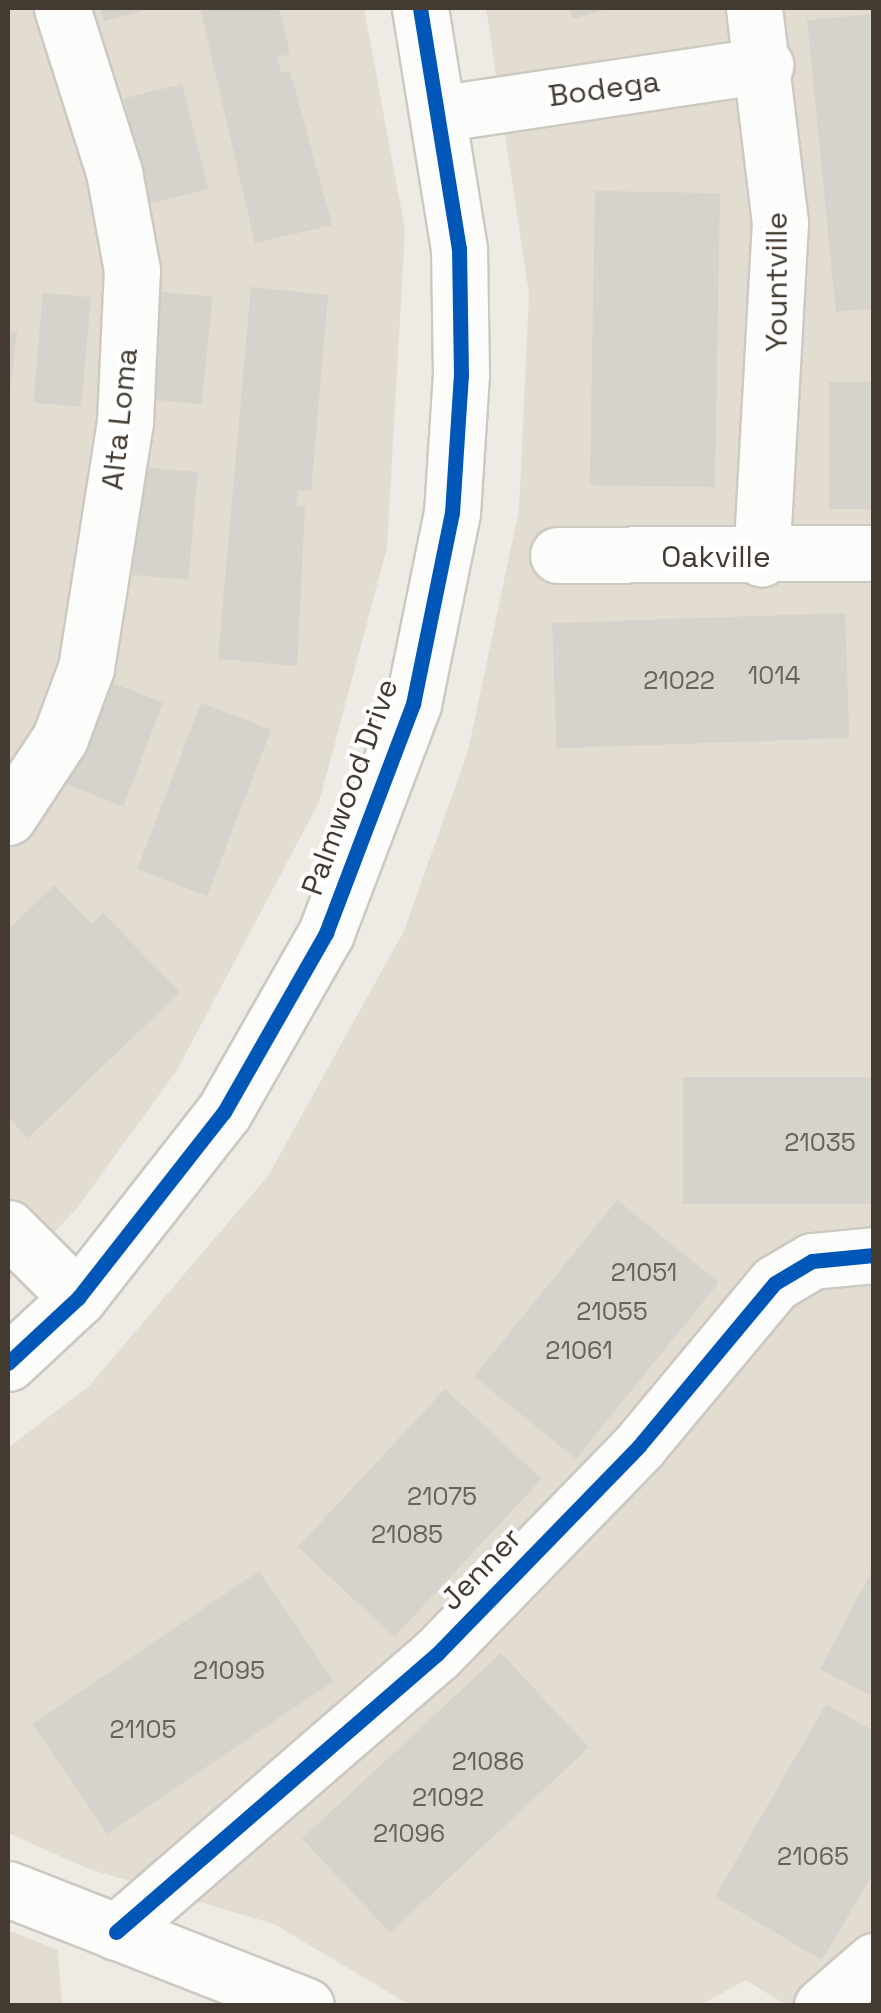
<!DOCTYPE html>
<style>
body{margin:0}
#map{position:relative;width:881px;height:2013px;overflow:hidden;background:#eeebe4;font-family:"Space Grotesk",sans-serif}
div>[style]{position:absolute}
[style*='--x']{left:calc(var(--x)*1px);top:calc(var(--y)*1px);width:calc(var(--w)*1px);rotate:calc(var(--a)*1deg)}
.residential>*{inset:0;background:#e2dcd1}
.building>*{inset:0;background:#d6d2cc;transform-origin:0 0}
.roads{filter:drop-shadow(2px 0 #ccc8c2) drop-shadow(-2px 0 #ccc8c2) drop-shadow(0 2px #ccc8c2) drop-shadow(0 -2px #ccc8c2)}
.minor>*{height:55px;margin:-27.5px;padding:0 27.5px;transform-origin:27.5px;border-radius:27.5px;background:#fcfcfb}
.tertiary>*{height:55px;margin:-27.5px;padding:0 27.5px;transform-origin:27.5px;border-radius:27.5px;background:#fcfcfb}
.cycleway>*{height:15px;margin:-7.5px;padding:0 7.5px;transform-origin:7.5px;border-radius:7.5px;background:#0057b8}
span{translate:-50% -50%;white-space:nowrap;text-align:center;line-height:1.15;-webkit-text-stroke:8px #fff;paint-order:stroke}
.number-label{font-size:25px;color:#69625a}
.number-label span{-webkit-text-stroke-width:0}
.street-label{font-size:30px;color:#433b32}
.frame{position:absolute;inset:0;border:10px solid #433b32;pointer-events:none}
</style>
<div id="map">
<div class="residential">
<i style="clip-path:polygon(8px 8px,364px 8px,405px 230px,387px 548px,319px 802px,177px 1070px,77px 1208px,8px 1282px)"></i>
<i style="clip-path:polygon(486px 8px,873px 8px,873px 2005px,786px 2005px,746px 1980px,700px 2005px,410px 2005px,274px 1924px,89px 1869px,8px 1833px,8px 1448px,88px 1387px,268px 1176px,404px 931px,468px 751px,519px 510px,529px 294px)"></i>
<i style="clip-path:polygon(8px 1930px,58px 1950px,62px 2005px,8px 2005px)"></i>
</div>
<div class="building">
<i style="clip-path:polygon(100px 8px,149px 8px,149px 9px,104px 21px)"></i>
<i style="clip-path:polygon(200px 8px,279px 8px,290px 54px,277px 57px,281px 73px,290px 71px,332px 225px,255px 243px)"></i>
<i style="clip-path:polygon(569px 8px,608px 8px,609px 9px,572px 19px)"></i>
<i style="clip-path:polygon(874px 14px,874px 308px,836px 312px,807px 20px)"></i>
<i style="left:182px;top:84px;width:108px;height:60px;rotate:76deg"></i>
<i style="left:595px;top:191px;width:125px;height:294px;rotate:1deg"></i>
<i style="clip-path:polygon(251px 287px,328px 295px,311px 491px,298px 490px,296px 506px,305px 507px,297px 666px,218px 659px)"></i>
<i style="left:155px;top:291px;width:58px;height:108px;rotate:6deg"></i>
<i style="left:43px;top:293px;width:48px;height:110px;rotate:5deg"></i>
<i style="clip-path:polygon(8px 331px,17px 332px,10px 394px,8px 394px)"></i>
<i style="left:874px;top:382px;width:127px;height:45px;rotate:90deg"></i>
<i style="left:139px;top:467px;width:59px;height:108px;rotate:5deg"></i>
<i style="left:845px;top:613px;width:125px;height:293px;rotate:88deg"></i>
<i style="left:107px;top:681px;width:60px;height:111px;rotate:21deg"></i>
<i style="left:201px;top:703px;width:75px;height:178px;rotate:21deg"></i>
<i style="clip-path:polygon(54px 885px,92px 924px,103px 913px,180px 992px,28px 1138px,8px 1117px,8px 930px)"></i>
<i style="left:874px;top:1077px;width:127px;height:191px;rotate:90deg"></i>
<i style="left:617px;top:1200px;width:131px;height:227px;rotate:39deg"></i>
<i style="left:445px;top:1389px;width:132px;height:216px;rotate:43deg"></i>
<i style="clip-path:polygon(874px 1567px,874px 1697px,820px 1669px)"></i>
<i style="left:259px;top:1571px;width:133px;height:273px;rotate:56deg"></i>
<i style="left:501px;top:1653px;width:129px;height:272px;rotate:47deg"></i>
<i style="clip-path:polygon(826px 1704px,874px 1731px,874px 1872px,822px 1960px,715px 1897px)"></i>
</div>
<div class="roads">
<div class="minor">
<i style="--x:754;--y:8;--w:216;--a:83.1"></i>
<i style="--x:780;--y:222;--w:337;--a:93.2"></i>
<i style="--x:444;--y:113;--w:325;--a:-8.5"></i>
<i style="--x:558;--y:555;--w:316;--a:-0.4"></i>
<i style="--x:8;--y:817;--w:95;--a:-56.6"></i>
<i style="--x:60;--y:738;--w:75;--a:-69.6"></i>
<i style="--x:86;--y:668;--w:249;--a:-81"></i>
<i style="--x:125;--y:422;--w:152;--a:-87.4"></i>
<i style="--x:132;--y:270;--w:100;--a:-100.4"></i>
<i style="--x:114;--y:172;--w:172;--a:-107.6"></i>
<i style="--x:8;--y:1228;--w:99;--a:45"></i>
<i style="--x:8;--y:1889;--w:320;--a:21.4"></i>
<i style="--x:116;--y:1932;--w:425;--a:-40.9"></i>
<i style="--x:437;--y:1654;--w:290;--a:-45.8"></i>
<i style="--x:639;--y:1446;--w:212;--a:-50.2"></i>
<i style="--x:775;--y:1283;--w:43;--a:-30.7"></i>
<i style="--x:812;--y:1261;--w:62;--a:-5.5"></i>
<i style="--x:822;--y:2006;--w:69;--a:-40.9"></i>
</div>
<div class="tertiary">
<i style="--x:8;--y:1363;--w:96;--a:-42.9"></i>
<i style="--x:78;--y:1298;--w:236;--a:-51.9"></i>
<i style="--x:224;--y:1112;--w:206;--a:-60.3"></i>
<i style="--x:326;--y:933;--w:245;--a:-69.2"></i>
<i style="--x:413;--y:704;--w:195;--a:-78.5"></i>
<i style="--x:452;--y:513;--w:138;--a:-86.3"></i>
<i style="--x:461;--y:375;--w:126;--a:-90.9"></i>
<i style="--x:459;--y:249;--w:244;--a:-99.2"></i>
</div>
</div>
<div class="cycleway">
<i style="--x:8;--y:1363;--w:96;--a:-42.9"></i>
<i style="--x:78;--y:1298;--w:236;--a:-51.9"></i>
<i style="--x:224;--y:1112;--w:206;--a:-60.3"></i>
<i style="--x:326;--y:933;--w:245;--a:-69.2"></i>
<i style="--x:413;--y:704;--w:195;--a:-78.5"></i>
<i style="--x:452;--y:513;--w:138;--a:-86.3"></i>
<i style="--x:461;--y:375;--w:126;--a:-90.9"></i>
<i style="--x:459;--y:249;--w:244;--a:-99.2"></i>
<i style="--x:116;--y:1932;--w:425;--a:-40.9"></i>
<i style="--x:437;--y:1654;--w:290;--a:-45.8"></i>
<i style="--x:639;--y:1446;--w:212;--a:-50.2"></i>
<i style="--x:775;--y:1283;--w:43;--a:-30.7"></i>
<i style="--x:812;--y:1261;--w:62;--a:-5.5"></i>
</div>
<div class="number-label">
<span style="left:774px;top:675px">1014</span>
<span style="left:679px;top:680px">21022</span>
<span style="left:820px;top:1142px">21035</span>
<span style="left:644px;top:1272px">21051</span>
<span style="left:612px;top:1311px">21055</span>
<span style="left:579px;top:1350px">21061</span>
<span style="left:442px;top:1496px">21075</span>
<span style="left:407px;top:1534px">21085</span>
<span style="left:229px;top:1670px">21095</span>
<span style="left:143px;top:1729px">21105</span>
<span style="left:488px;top:1761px">21086</span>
<span style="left:448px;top:1797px">21092</span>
<span style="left:409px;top:1833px">21096</span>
<span style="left:813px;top:1856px">21065</span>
</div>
<div class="street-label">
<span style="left:604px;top:89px;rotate:-8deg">Bodega</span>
<span style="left:777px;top:282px;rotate:-90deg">Yountville</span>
<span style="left:120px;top:419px;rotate:-84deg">Alta Loma</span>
<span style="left:716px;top:557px">Oakville</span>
<span style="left:350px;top:787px;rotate:-70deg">Palmwood Drive</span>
<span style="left:481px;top:1569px;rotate:-46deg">Jenner</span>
</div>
<div class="frame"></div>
</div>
